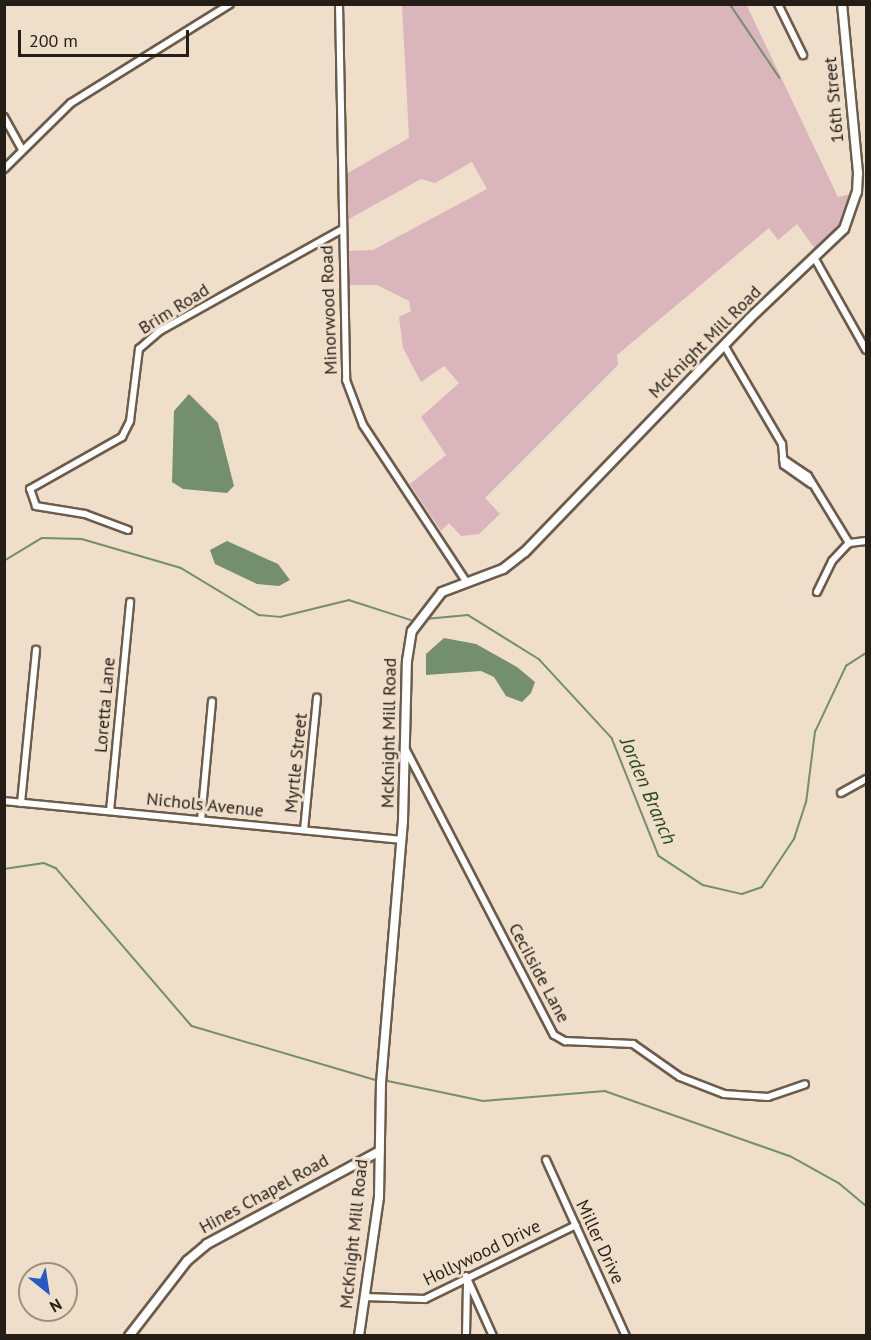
<!DOCTYPE html>
<style>
body{margin:0}
#map{position:relative;width:871px;height:1340px;overflow:hidden;background:#efdeca;font-family:"PT Sans",sans-serif}
div>[style]{position:absolute}
[style*='--x']{left:calc(var(--x)*1px);top:calc(var(--y)*1px);width:calc(var(--w)*1px);rotate:calc(var(--a)*1deg)}
.green>*{inset:0;background:#dab5bc}
.water>*{inset:0;background:#738f6d}
.stream>*{height:1.5px;margin:-0.75px;padding:0 0.75px;transform-origin:0.75px;border-radius:0.75px;background:#738f6d}
.roads{filter:drop-shadow(2px 0 #6b5c4b) drop-shadow(-2px 0 #6b5c4b) drop-shadow(0 2px #6b5c4b) drop-shadow(0 -2px #6b5c4b)}
.street>*{height:6px;margin:-3px;padding:0 3px;transform-origin:3px;border-radius:3px;background:#fff}
.secondary>*{height:8px;margin:-4px;padding:0 4px;transform-origin:4px;border-radius:4px;background:#fff}
span{translate:-50% -50%;white-space:nowrap;text-align:center;line-height:1.15;-webkit-text-stroke:6px #efdeca;paint-order:stroke}
.street-label{font-size:18px;color:#241e17}
.water-label{font-size:20px;color:#254c1c;font-style:italic}
.frame{position:absolute;inset:0;border:6px solid #241e17;pointer-events:none}
.north{position:absolute;left:18px;top:1262px;width:60px;height:60px;box-sizing:border-box;background:#efdeca;border:2px solid #9e9182;border-radius:50%;rotate:150deg;font-size:16px;font-weight:700;line-height:24px;text-align:center;color:#241e17}
.north::after{content:'';display:block;margin:auto;width:21px;height:27px;background:#2758c6;clip-path:polygon(50% 0,100% 100%,50% 72%,0 100%)}
.scale{position:absolute;left:18px;top:30px;width:171px;height:27px;box-sizing:border-box;border:3px solid #241e17;border-top:0;padding-left:8px;font-size:18px;line-height:21px;white-space:nowrap;color:#241e17;-webkit-text-stroke:4px #efdeca;paint-order:stroke}
</style>
<div id="map">
<div class="green">
<i style="clip-path:polygon(746px 4px,838px 197px,851px 194px,840px 225px,816px 250px,797px 224px,778px 240px,769px 228px,617px 355px,618px 365px,485px 498px,500px 514px,479px 534px,461px 536px,449px 523px,441px 531px,410px 484px,446px 455px,421px 417px,459px 383px,444px 366px,421px 382px,403px 348px,399px 317px,411px 311px,409px 301px,377px 285px,348px 285px,347px 251px,373px 250px,487px 189px,472px 162px,435px 183px,421px 179px,347px 220px,346px 174px,409px 138px,402px 5px)"></i>
</div>
<div class="water">
<i style="clip-path:polygon(189px 394px,218px 423px,234px 486px,227px 493px,183px 489px,172px 482px,174px 411px)"></i>
<i style="clip-path:polygon(227px 541px,278px 564px,290px 580px,279px 586px,257px 584px,215px 564px,210px 550px)"></i>
<i style="clip-path:polygon(444px 638px,476px 644px,517px 667px,535px 682px,531px 693px,522px 702px,506px 696px,494px 677px,481px 671px,426px 675px,426px 654px)"></i>
</div>
<div class="stream">
<i style="--x:730;--y:4;--w:89;--a:56"></i>
<i style="--x:4;--y:561;--w:44;--a:-31.2"></i>
<i style="--x:42;--y:538;--w:40;--a:1.4"></i>
<i style="--x:82;--y:539;--w:103;--a:16.3"></i>
<i style="--x:181;--y:568;--w:91;--a:31.1"></i>
<i style="--x:259;--y:615;--w:21;--a:5"></i>
<i style="--x:280;--y:617;--w:71;--a:-13.8"></i>
<i style="--x:349;--y:600;--w:65;--a:17.9"></i>
<i style="--x:425;--y:619;--w:43;--a:-5.3"></i>
<i style="--x:468;--y:615;--w:84;--a:31.8"></i>
<i style="--x:539;--y:659;--w:108;--a:47.3"></i>
<i style="--x:612;--y:738;--w:127;--a:68.3"></i>
<i style="--x:659;--y:856;--w:53;--a:33.4"></i>
<i style="--x:703;--y:885;--w:40;--a:13"></i>
<i style="--x:742;--y:894;--w:21;--a:-19"></i>
<i style="--x:762;--y:887;--w:58;--a:-56.3"></i>
<i style="--x:794;--y:839;--w:38;--a:-72"></i>
<i style="--x:806;--y:803;--w:72;--a:-82.8"></i>
<i style="--x:815;--y:732;--w:73;--a:-64.8"></i>
<i style="--x:846;--y:666;--w:24;--a:-33"></i>
<i style="--x:4;--y:869;--w:40;--a:-8.5"></i>
<i style="--x:44;--y:863;--w:13;--a:23"></i>
<i style="--x:56;--y:868;--w:208;--a:49.3"></i>
<i style="--x:192;--y:1026;--w:191;--a:16.4"></i>
<i style="--x:388;--y:1081;--w:97;--a:11.9"></i>
<i style="--x:483;--y:1101;--w:122;--a:-4.7"></i>
<i style="--x:605;--y:1091;--w:196;--a:19.4"></i>
<i style="--x:790;--y:1156;--w:56;--a:28.9"></i>
<i style="--x:839;--y:1183;--w:35;--a:40"></i>
</div>
<div class="roads">
<div class="street">
<i style="--x:339;--y:4;--w:376;--a:88.9"></i>
<i style="--x:346;--y:380;--w:48;--a:69.3"></i>
<i style="--x:363;--y:425;--w:187;--a:56.6"></i>
<i style="--x:778;--y:4;--w:57;--a:63.9"></i>
<i style="--x:4;--y:117;--w:38;--a:61"></i>
<i style="--x:4;--y:169;--w:94;--a:-44.6"></i>
<i style="--x:71;--y:103;--w:187;--a:-31.9"></i>
<i style="--x:815;--y:259;--w:104;--a:60.7"></i>
<i style="--x:724;--y:345;--w:115;--a:59.6"></i>
<i style="--x:782;--y:444;--w:21;--a:85"></i>
<i style="--x:784;--y:465;--w:33;--a:35"></i>
<i style="--x:783;--y:459;--w:30;--a:34"></i>
<i style="--x:808;--y:476;--w:79;--a:58.5"></i>
<i style="--x:849;--y:543;--w:17;--a:-7"></i>
<i style="--x:128;--y:530;--w:46;--a:-159.6"></i>
<i style="--x:85;--y:514;--w:50;--a:-170.7"></i>
<i style="--x:36;--y:506;--w:18;--a:-109"></i>
<i style="--x:30;--y:489;--w:106;--a:-29.5"></i>
<i style="--x:122;--y:437;--w:18;--a:-63"></i>
<i style="--x:130;--y:421;--w:73;--a:-82.9"></i>
<i style="--x:139;--y:349;--w:28;--a:-41"></i>
<i style="--x:160;--y:331;--w:207;--a:-29.2"></i>
<i style="--x:817;--y:592;--w:34;--a:-64"></i>
<i style="--x:832;--y:561;--w:25;--a:-47"></i>
<i style="--x:406;--y:750;--w:321;--a:62.6"></i>
<i style="--x:554;--y:1035;--w:13;--a:29"></i>
<i style="--x:565;--y:1041;--w:68;--a:2.5"></i>
<i style="--x:633;--y:1044;--w:57;--a:35.1"></i>
<i style="--x:680;--y:1077;--w:47;--a:21.1"></i>
<i style="--x:724;--y:1094;--w:44;--a:3.9"></i>
<i style="--x:768;--y:1097;--w:39;--a:-19"></i>
<i style="--x:841;--y:793;--w:29;--a:-29"></i>
<i style="--x:4;--y:801;--w:400;--a:5.6"></i>
<i style="--x:21;--y:803;--w:154;--a:-84.4"></i>
<i style="--x:110;--y:811;--w:210;--a:-84.5"></i>
<i style="--x:201;--y:820;--w:119;--a:-84.7"></i>
<i style="--x:304;--y:830;--w:133;--a:-84.4"></i>
<i style="--x:546;--y:1160;--w:193;--a:65.6"></i>
<i style="--x:466;--y:1276;--w:66;--a:65.8"></i>
<i style="--x:364;--y:1297;--w:61;--a:1.9"></i>
<i style="--x:425;--y:1299;--w:168;--a:-26.1"></i>
<i style="--x:466;--y:1336;--w:53;--a:-88.9"></i>
</div>
<div class="secondary">
<i style="--x:129;--y:1336;--w:95;--a:-52.3"></i>
<i style="--x:187;--y:1261;--w:26;--a:-40"></i>
<i style="--x:207;--y:1244;--w:196;--a:-28.3"></i>
<i style="--x:359;--y:1336;--w:140;--a:-81.8"></i>
<i style="--x:379;--y:1197;--w:114;--a:-89"></i>
<i style="--x:381;--y:1083;--w:263;--a:-85.2"></i>
<i style="--x:403;--y:821;--w:160;--a:-88.6"></i>
<i style="--x:407;--y:661;--w:30;--a:-81"></i>
<i style="--x:412;--y:631;--w:49;--a:-52.4"></i>
<i style="--x:442;--y:592;--w:65;--a:-20.7"></i>
<i style="--x:503;--y:569;--w:28;--a:-38"></i>
<i style="--x:525;--y:552;--w:323;--a:-46.1"></i>
<i style="--x:749;--y:319;--w:131;--a:-43.5"></i>
<i style="--x:844;--y:229;--w:39;--a:-71"></i>
<i style="--x:857;--y:192;--w:19;--a:-87"></i>
<i style="--x:858;--y:173;--w:170;--a:-95.4"></i>
</div>
</div>
<div class="street-label">
<span style="left:834px;top:100px;rotate:-95deg">16th Street</span>
<span style="left:174px;top:309px;rotate:-32deg">Brim Road</span>
<span style="left:329px;top:310px;rotate:-92deg">Minorwood Road</span>
<span style="left:705px;top:342px;rotate:-45deg">McKnight Mill Road</span>
<span style="left:105px;top:705px;rotate:-85deg">Loretta Lane</span>
<span style="left:389px;top:733px;rotate:-89deg">McKnight Mill Road</span>
<span style="left:296px;top:763px;rotate:-84deg">Myrtle Street</span>
<span style="left:205px;top:805px;rotate:6deg">Nichols Avenue</span>
<span style="left:539px;top:973px;rotate:62deg">Cecilside Lane</span>
<span style="left:264px;top:1194px;rotate:-29deg">Hines Chapel Road</span>
<span style="left:354px;top:1234px;rotate:-84deg">McKnight Mill Road</span>
<span style="left:600px;top:1242px;rotate:65deg">Miller Drive</span>
<span style="left:482px;top:1253px;rotate:-26deg">Hollywood Drive</span>
</div>
<div class="water-label">
<span style="left:648px;top:791px;rotate:67deg">Jorden Branch</span>
</div>
<div class="frame"></div>
<div class="north">N</div>
<div class="scale">200 m</div>
</div>
